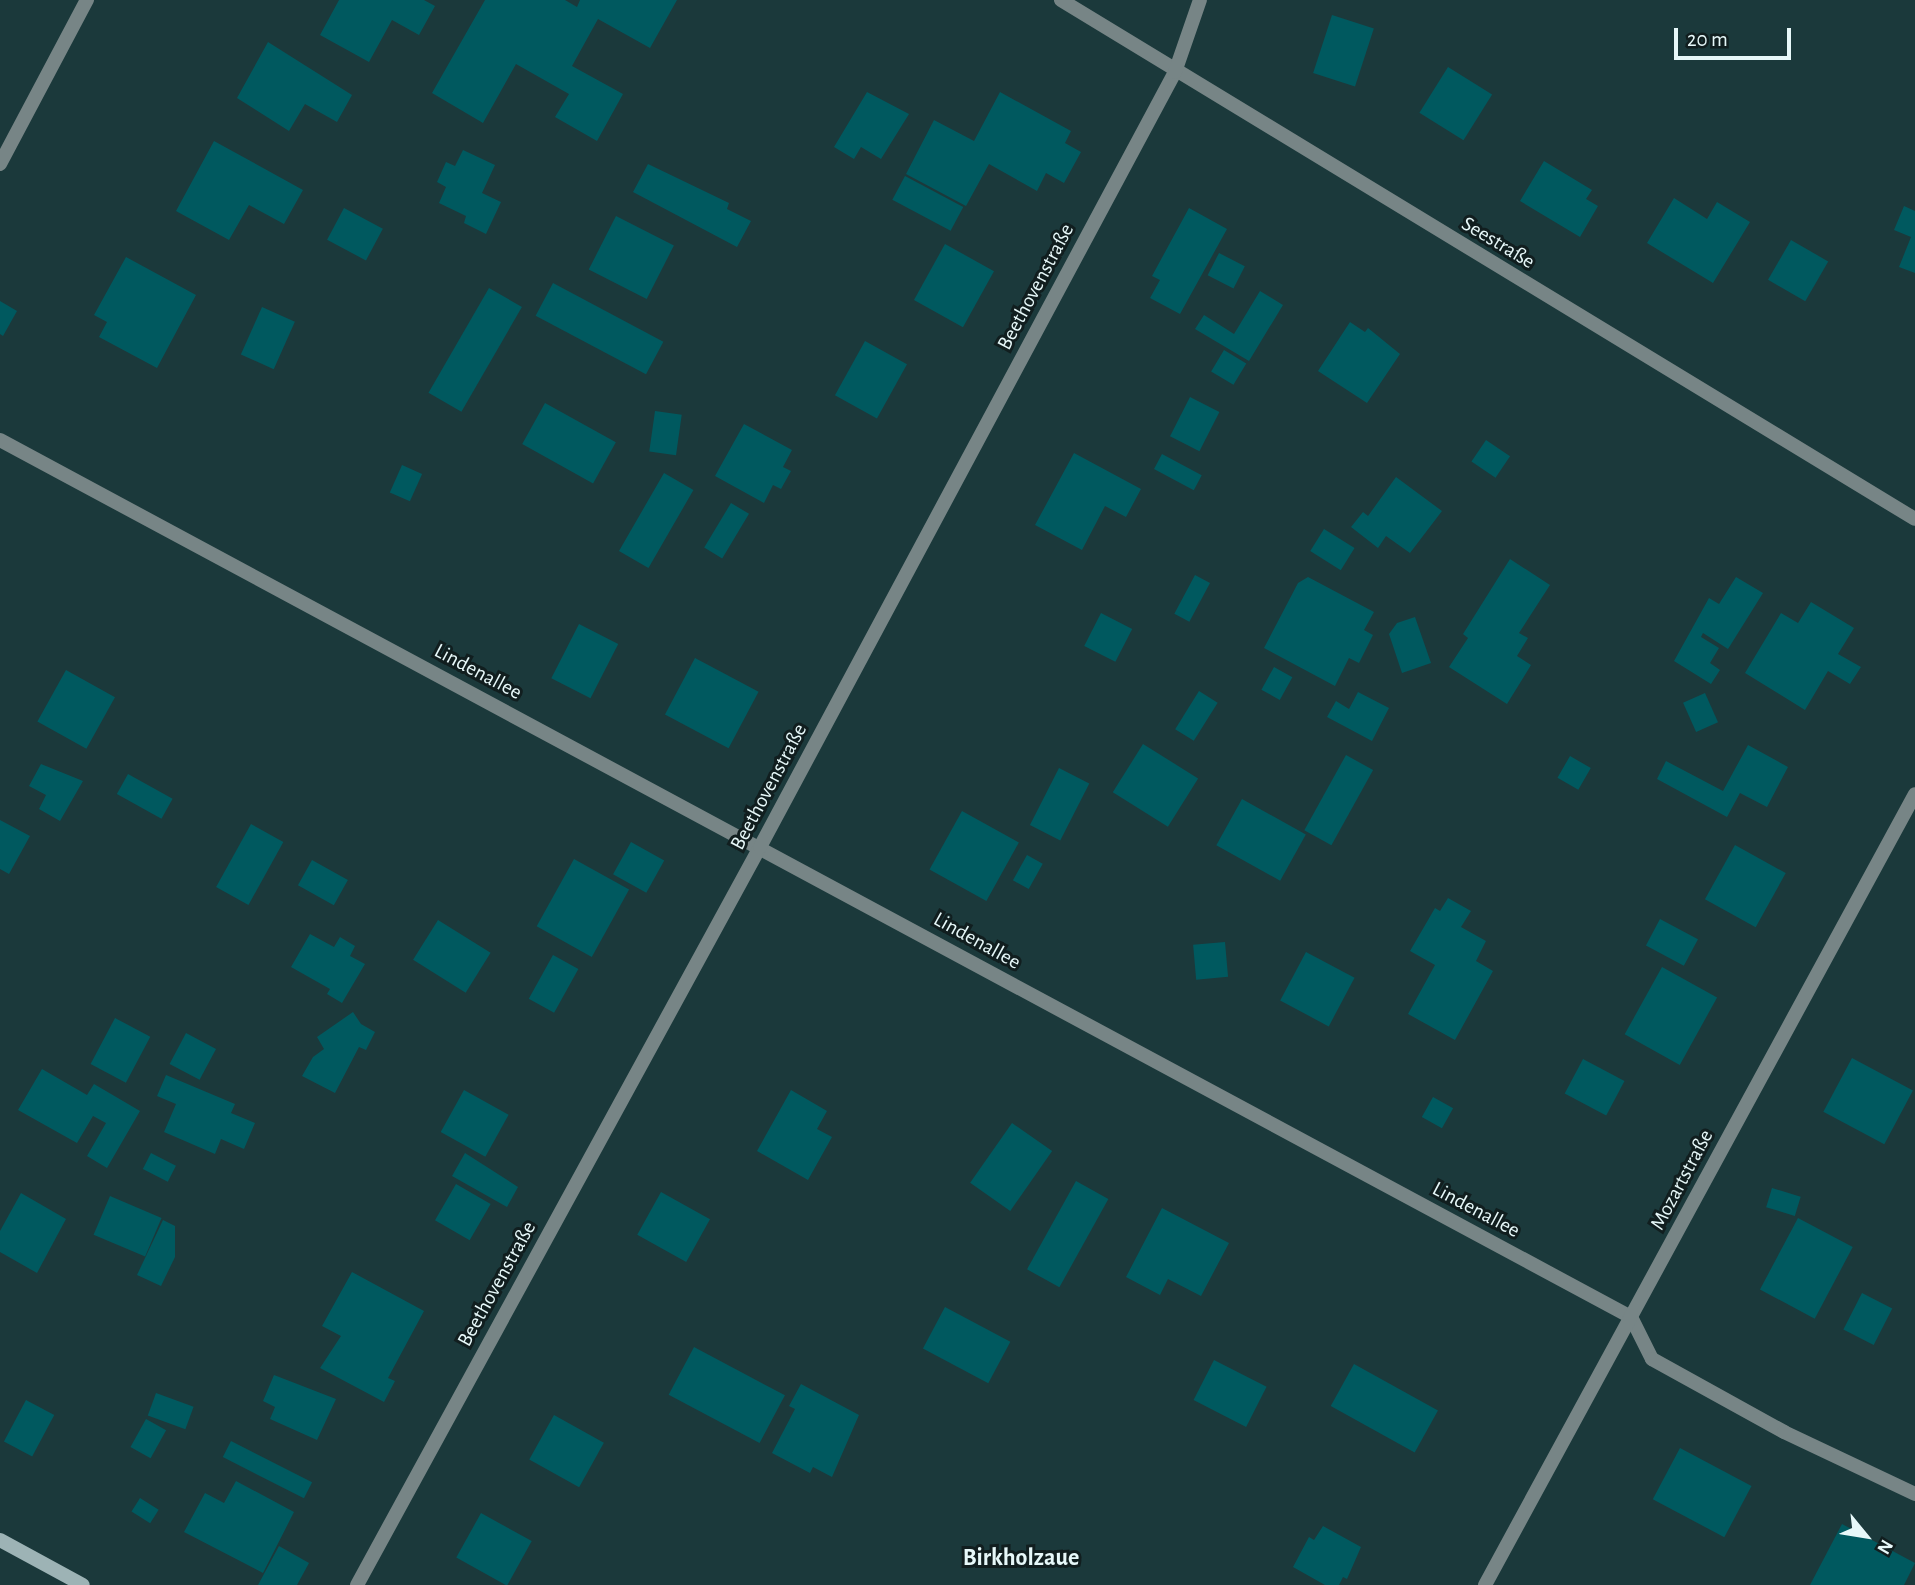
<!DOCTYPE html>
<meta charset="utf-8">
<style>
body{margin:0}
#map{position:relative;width:1915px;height:1585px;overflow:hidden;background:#1b393b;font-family:"Alegreya Sans",sans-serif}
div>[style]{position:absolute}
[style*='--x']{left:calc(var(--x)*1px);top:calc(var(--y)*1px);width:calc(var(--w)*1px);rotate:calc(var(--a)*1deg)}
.building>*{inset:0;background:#00595f;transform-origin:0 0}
.minor>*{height:14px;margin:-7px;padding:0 7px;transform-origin:7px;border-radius:7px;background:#778586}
.secondary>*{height:14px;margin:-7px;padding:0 7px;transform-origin:7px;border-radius:7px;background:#9db3b5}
span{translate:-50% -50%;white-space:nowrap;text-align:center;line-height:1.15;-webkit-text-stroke:6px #111e1f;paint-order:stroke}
.street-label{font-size:21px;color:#e7f8f9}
.quarter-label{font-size:24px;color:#e7f8f9;font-weight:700}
.north{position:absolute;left:1831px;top:1501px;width:70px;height:70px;-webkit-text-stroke:5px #111e1f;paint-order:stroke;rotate:120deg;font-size:19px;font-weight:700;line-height:28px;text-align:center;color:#e7f8f9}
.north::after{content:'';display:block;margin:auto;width:24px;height:32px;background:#e7f8f9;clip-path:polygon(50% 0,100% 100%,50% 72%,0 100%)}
.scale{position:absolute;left:1674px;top:28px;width:117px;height:32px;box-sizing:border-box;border:4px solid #e7f8f9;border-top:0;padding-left:9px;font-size:21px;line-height:24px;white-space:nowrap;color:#e7f8f9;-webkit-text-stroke:5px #111e1f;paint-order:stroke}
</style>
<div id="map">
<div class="building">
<i style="clip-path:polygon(339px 0,424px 0,435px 6px,419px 35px,392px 20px,369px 62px,320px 35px)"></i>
<i style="clip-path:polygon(485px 0,565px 0,577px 7px,580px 0,677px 0,650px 48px,598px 19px,572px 66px,623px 94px,597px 141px,555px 117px,569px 94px,516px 64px,483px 123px,432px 93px)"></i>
<i style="left:1332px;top:15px;width:44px;height:61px;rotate:18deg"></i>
<i style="clip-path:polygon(268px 42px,352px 95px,337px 122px,305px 104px,289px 131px,237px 98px)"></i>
<i style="left:1448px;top:67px;width:52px;height:54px;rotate:32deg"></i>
<i style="clip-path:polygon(867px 92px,909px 114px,881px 159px,861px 147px,854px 159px,834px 147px)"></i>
<i style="clip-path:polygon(1000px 92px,1071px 131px,1065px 143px,1081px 152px,1064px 183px,1046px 173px,1037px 191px,989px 164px,966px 206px,906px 174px,934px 120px,974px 141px)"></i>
<i style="clip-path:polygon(214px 141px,303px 190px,284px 224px,249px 205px,229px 240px,176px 211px)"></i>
<i style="clip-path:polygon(463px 150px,495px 165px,482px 193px,501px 202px,486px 234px,464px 223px,466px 216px,439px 203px,446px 187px,437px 182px,446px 162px,455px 166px)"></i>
<i style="clip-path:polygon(1544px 161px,1592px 190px,1586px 199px,1598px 206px,1580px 237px,1520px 201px)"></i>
<i style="clip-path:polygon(648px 164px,729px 203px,727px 209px,751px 221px,737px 247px,633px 192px)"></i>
<i style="left:905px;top:176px;width:66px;height:27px;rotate:28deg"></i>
<i style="clip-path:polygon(1674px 198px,1707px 219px,1717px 202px,1750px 222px,1713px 283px,1647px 243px)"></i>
<i style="clip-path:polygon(1904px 206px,1915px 211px,1915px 273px,1899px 267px,1911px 237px,1894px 230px)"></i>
<i style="left:344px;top:208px;width:44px;height:36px;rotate:28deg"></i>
<i style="clip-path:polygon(1189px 208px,1227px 229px,1180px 314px,1150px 298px,1160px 280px,1152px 276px)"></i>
<i style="left:616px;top:216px;width:65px;height:60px;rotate:27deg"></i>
<i style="left:1791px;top:240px;width:43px;height:46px;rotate:30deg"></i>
<i style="left:945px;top:244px;width:56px;height:64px;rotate:29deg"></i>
<i style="left:1219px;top:253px;width:29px;height:25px;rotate:27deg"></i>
<i style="clip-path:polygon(126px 257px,196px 295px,157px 368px,99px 337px,107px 322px,94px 315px)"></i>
<i style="left:553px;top:283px;width:125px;height:37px;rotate:28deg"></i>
<i style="left:489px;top:288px;width:38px;height:121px;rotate:30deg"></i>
<i style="clip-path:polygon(1260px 291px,1283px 305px,1249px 361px,1195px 329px,1204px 315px,1234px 334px)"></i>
<i style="clip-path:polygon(0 301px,17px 311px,3px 336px,0 334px)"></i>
<i style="left:262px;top:307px;width:36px;height:52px;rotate:24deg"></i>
<i style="clip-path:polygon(1350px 322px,1365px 332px,1368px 328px,1400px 354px,1367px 403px,1318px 371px)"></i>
<i style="left:865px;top:341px;width:48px;height:62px;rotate:29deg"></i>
<i style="left:1224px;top:350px;width:26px;height:25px;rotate:31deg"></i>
<i style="left:1190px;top:397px;width:33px;height:44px;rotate:27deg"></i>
<i style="left:545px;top:403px;width:81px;height:47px;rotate:29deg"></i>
<i style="left:655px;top:411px;width:27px;height:41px;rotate:8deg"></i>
<i style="clip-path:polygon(744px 424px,792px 450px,783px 467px,791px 471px,781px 489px,773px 485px,764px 503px,715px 476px)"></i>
<i style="left:1486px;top:440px;width:29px;height:26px;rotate:34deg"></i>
<i style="clip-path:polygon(1074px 453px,1141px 489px,1126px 517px,1105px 506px,1082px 550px,1035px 525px)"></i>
<i style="left:1162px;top:454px;width:45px;height:17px;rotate:28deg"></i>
<i style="left:402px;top:465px;width:22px;height:30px;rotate:24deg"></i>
<i style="left:664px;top:473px;width:34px;height:90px;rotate:30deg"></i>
<i style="clip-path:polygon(1396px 477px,1442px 511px,1410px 553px,1386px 536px,1378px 548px,1351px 527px,1363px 512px,1368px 516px)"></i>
<i style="left:731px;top:503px;width:21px;height:52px;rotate:31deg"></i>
<i style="left:1324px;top:529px;width:36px;height:26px;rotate:32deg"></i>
<i style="clip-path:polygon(1510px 559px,1550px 585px,1519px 633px,1528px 638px,1517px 656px,1531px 665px,1507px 704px,1449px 667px,1468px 638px,1463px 634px)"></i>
<i style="left:1195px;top:575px;width:17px;height:44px;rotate:28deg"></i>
<i style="clip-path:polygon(1308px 577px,1374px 612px,1364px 630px,1373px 635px,1359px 663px,1349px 658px,1335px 686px,1264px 648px,1298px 583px)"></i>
<i style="clip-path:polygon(1736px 577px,1763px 593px,1728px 649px,1703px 633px,1701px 637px,1719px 648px,1710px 663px,1720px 670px,1711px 684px,1674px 661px,1709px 598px,1719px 604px)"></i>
<i style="clip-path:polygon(1811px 602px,1854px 628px,1838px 654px,1861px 667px,1850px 684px,1828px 671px,1805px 710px,1745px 673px,1781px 613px,1798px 623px)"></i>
<i style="left:1101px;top:613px;width:35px;height:37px;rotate:27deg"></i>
<i style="clip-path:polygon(1415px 617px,1431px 663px,1402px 673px,1389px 634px,1397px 623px)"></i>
<i style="left:579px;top:624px;width:44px;height:61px;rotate:27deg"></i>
<i style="left:695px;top:658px;width:72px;height:64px;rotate:28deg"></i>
<i style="left:1274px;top:667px;width:21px;height:26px;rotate:29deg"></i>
<i style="left:66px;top:670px;width:56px;height:59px;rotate:29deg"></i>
<i style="left:1199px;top:691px;width:22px;height:45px;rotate:32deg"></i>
<i style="clip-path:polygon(1358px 692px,1389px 708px,1372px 741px,1327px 717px,1336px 701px,1349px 709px)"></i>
<i style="left:1705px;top:693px;width:32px;height:24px;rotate:66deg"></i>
<i style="left:1143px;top:744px;width:65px;height:57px;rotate:32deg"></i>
<i style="clip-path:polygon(1748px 745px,1788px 767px,1767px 807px,1740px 793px,1727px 817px,1657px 779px,1666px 761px,1723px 791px)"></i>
<i style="left:1346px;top:755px;width:31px;height:86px;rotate:29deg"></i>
<i style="left:1570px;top:756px;width:24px;height:25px;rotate:30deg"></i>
<i style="clip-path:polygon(41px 764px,83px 781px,60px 821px,39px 809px,46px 795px,29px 786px)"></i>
<i style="left:1059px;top:768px;width:34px;height:64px;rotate:27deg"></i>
<i style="left:128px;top:774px;width:51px;height:23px;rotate:29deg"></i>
<i style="left:1242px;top:799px;width:73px;height:53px;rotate:29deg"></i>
<i style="left:962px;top:811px;width:65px;height:67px;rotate:29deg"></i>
<i style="clip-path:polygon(0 820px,30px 836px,9px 874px,0 869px)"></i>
<i style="left:251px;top:824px;width:37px;height:72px;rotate:29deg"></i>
<i style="left:631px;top:842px;width:38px;height:37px;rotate:29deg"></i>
<i style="left:1735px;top:845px;width:58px;height:62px;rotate:29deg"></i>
<i style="left:1027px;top:855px;width:18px;height:29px;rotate:29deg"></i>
<i style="left:574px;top:859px;width:63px;height:77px;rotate:29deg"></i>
<i style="left:312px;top:860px;width:41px;height:29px;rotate:29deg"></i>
<i style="clip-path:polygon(1448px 898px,1471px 911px,1461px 927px,1486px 941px,1476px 961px,1493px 971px,1455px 1040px,1408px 1014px,1435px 965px,1410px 951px,1435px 908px,1440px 911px)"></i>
<i style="left:1660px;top:919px;width:43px;height:30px;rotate:28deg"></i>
<i style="left:438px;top:920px;width:62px;height:47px;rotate:32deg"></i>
<i style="clip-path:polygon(310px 934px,334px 947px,340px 937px,355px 946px,350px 956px,365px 964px,342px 1003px,327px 994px,330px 989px,291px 967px)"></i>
<i style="left:1225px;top:942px;width:35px;height:32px;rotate:85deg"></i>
<i style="left:1306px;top:952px;width:55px;height:55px;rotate:28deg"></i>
<i style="left:553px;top:955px;width:29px;height:50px;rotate:29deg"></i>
<i style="left:1662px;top:967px;width:63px;height:77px;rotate:29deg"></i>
<i style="clip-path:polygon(353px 1012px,361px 1024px,375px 1032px,366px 1050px,359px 1047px,335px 1093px,302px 1076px,313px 1057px,324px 1049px,317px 1037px)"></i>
<i style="left:115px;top:1018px;width:40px;height:52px;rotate:28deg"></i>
<i style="left:186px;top:1033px;width:34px;height:35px;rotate:28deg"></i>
<i style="left:1852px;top:1058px;width:69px;height:61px;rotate:28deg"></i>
<i style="left:1583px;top:1059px;width:47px;height:39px;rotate:28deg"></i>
<i style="clip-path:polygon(42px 1069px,87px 1095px,94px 1084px,140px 1111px,107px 1168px,87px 1156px,106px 1123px,93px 1116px,77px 1143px,18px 1110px)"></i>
<i style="clip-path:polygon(166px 1075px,235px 1104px,231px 1113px,255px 1123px,244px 1149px,221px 1139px,215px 1154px,164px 1132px,176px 1104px,157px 1096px)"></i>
<i style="left:464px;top:1090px;width:51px;height:48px;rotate:29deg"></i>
<i style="clip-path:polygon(791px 1090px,827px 1111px,817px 1129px,832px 1137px,808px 1180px,757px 1151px)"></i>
<i style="left:1433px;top:1097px;width:23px;height:23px;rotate:29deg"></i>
<i style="left:1012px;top:1123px;width:49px;height:73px;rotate:35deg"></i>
<i style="left:151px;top:1153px;width:28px;height:18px;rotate:27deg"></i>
<i style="clip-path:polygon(465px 1153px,518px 1187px,507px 1207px,452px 1176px)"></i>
<i style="left:1076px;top:1181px;width:37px;height:101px;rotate:29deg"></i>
<i style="left:456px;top:1184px;width:40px;height:42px;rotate:30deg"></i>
<i style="left:1772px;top:1188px;width:30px;height:20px;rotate:17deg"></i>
<i style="left:661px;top:1192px;width:56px;height:49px;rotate:29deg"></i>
<i style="clip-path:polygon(21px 1193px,66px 1219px,37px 1273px,0 1252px,0 1231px)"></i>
<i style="left:110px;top:1196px;width:56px;height:42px;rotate:23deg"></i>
<i style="clip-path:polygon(1162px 1208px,1229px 1243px,1201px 1296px,1168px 1279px,1160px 1295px,1126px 1277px)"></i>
<i style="left:1798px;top:1218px;width:62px;height:81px;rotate:28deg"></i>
<i style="clip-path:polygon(163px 1220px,175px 1226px,175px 1257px,161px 1286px,137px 1275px)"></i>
<i style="clip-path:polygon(352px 1272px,424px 1311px,388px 1378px,395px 1381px,384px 1402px,320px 1368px,341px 1336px,322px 1326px)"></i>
<i style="left:1862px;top:1293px;width:34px;height:41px;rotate:27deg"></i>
<i style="left:945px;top:1307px;width:74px;height:47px;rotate:28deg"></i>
<i style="left:694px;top:1347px;width:103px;height:54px;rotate:28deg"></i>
<i style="left:1214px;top:1360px;width:59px;height:45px;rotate:27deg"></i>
<i style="left:1354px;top:1364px;width:96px;height:48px;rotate:29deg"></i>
<i style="clip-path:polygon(274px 1375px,336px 1399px,317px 1440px,270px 1419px,275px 1407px,263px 1401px)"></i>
<i style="clip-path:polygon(801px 1384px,859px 1415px,832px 1477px,813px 1467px,810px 1473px,772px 1453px,795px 1409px,789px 1406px)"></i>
<i style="left:156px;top:1393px;width:40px;height:24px;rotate:20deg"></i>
<i style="left:26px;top:1400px;width:32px;height:47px;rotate:28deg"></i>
<i style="left:554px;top:1415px;width:57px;height:51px;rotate:29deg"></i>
<i style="left:146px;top:1419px;width:23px;height:32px;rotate:29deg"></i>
<i style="left:231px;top:1441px;width:91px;height:18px;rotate:27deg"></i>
<i style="left:1680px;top:1448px;width:81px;height:58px;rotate:28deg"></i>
<i style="clip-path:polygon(236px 1481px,294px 1512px,263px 1573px,184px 1532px,205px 1493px,224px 1503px)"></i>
<i style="left:140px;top:1498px;width:22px;height:16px;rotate:32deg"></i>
<i style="left:481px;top:1513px;width:58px;height:51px;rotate:29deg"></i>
<i style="clip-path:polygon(1842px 1524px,1915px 1563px,1904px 1585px,1810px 1585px)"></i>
<i style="clip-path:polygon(1323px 1526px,1361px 1547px,1347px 1579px,1343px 1577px,1339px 1585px,1325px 1585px,1293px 1567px,1309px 1537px,1314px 1540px)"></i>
<i style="clip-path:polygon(279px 1546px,309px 1563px,297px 1585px,258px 1585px)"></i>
</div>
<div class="minor">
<i style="--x:1061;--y:0;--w:999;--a:31.29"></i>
<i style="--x:0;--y:164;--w:186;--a:-62.1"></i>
<i style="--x:0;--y:440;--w:1852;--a:28.27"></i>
<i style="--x:1631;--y:1317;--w:47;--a:63.4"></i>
<i style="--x:1652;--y:1359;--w:151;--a:28.9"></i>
<i style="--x:1784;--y:1432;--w:145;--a:25.3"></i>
<i style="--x:357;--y:1585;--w:841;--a:-61.36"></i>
<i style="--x:760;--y:847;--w:879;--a:-61.83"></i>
<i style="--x:1175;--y:72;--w:76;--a:-70.9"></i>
<i style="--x:1485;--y:1585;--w:900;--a:-61.47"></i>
</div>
<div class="secondary">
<i style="--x:0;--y:1540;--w:94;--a:28.5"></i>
</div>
<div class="street-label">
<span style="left:1498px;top:243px;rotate:31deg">Seestraße</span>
<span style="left:1036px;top:287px;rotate:-62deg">Beethovenstraße</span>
<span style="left:478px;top:672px;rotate:28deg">Lindenallee</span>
<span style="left:769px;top:787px;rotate:-62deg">Beethovenstraße</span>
<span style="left:977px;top:941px;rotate:29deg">Lindenallee</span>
<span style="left:1682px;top:1180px;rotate:-62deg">Mozartstraße</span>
<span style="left:1476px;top:1210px;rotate:28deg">Lindenallee</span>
<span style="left:497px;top:1284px;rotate:-61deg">Beethovenstraße</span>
</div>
<div class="quarter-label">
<span style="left:1021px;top:1559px">Birkholzaue</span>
</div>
<div class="north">N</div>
<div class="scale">20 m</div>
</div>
